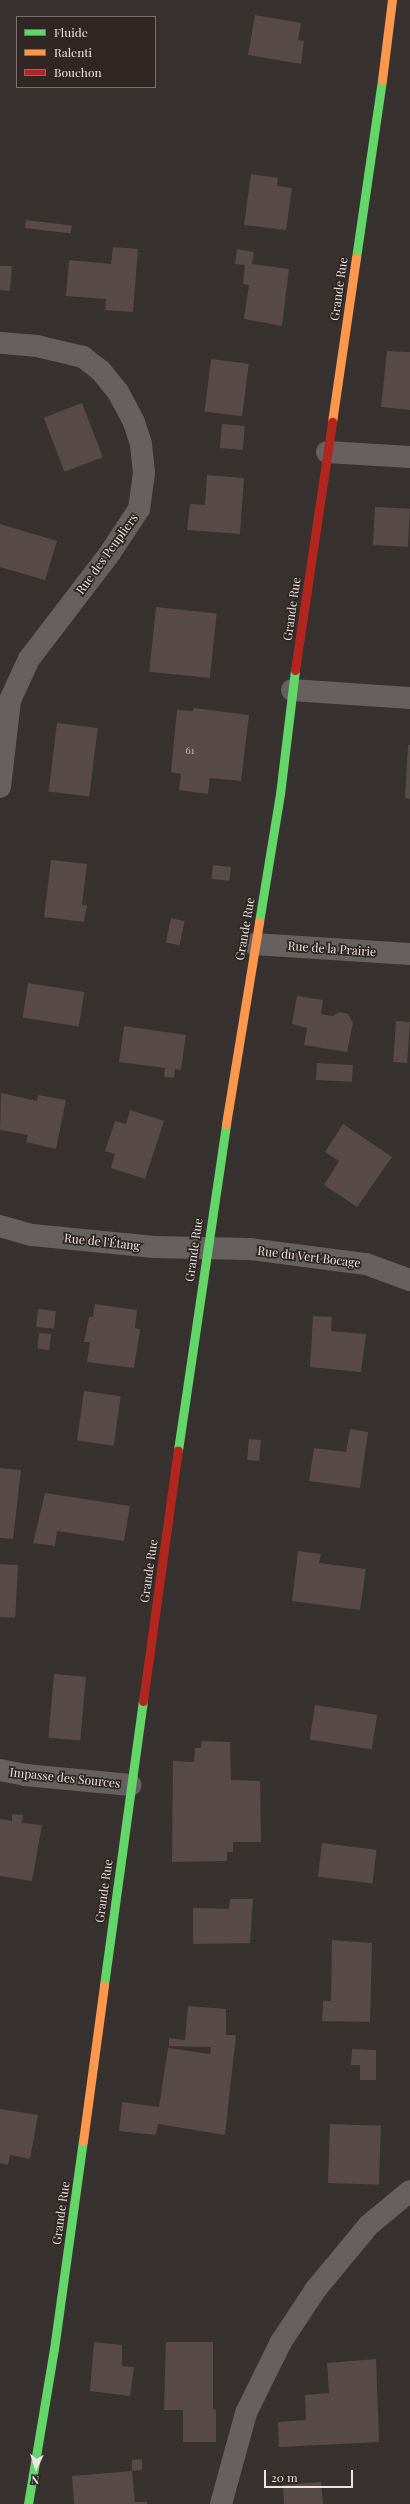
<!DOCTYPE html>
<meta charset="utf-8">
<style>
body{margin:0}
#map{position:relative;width:410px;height:2504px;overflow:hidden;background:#373130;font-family:"Playfair Display",serif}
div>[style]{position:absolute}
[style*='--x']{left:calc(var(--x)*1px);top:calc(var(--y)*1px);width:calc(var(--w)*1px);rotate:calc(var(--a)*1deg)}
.building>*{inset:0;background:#574a48;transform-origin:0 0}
.street>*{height:22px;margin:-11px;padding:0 11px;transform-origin:11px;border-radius:11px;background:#666160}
.fast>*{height:9px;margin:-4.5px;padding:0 4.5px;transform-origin:4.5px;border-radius:4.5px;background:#63d668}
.slow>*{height:9px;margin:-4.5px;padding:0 4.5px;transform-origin:4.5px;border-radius:4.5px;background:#ff974d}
.jam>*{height:9px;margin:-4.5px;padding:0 4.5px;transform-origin:4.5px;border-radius:4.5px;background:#b3261e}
span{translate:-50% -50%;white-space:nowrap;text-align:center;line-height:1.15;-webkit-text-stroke:3.5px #302623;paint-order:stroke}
.number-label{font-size:10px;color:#c7bebd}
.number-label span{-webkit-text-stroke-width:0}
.street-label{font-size:12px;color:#ece5e4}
.legend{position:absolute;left:16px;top:16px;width:140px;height:72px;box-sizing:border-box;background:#302623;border:1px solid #7b7270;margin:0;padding:5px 7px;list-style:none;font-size:12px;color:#ece5e4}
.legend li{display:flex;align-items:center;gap:8px;height:20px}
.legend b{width:20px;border:1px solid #7b7270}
.north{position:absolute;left:16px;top:2448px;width:40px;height:40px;-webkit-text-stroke:3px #302623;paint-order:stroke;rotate:184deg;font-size:11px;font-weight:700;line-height:16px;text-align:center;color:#ece5e4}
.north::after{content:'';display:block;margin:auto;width:14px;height:18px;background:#ece5e4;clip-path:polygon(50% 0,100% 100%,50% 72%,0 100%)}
.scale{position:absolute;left:264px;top:2470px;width:89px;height:18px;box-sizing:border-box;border:2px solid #ece5e4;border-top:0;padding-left:5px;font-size:12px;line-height:14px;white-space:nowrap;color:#ece5e4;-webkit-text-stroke:3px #302623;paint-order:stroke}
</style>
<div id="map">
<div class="building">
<i style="clip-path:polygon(255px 15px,301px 23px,298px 40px,304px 41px,301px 64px,248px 55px)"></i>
<i style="clip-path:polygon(251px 174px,278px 178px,277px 186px,292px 188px,286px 230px,244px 225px)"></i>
<i style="left:26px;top:220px;width:46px;height:8px;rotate:7deg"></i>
<i style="clip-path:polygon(113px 247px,138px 249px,133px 312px,105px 310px,106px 299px,66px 296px,69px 260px,111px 264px)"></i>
<i style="clip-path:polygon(237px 249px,254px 252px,252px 264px,289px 269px,282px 326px,244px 319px,249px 285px,243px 284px,245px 265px,235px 264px)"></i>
<i style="clip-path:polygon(0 266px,12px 266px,10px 291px,0 290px)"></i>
<i style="clip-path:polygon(387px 351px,410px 352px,410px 410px,381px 407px)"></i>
<i style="left:211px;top:359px;width:38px;height:53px;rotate:7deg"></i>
<i style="left:82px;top:403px;width:58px;height:41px;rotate:69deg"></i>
<i style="left:222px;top:424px;width:23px;height:24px;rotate:5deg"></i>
<i style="clip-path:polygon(207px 475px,244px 478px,240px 534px,187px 530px,190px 504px,205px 505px)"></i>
<i style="left:375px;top:507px;width:35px;height:38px;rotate:3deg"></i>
<i style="clip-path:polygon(0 524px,57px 541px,45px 580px,0 567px)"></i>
<i style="left:156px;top:607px;width:61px;height:65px;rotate:6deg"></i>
<i style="clip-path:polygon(194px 708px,249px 715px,241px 781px,210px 778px,208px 794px,179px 790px,181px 774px,171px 772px,177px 710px,193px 711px)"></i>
<i style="left:57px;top:723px;width:41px;height:69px;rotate:7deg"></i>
<i style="clip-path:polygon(408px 745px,410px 745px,410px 799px,405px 798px)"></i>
<i style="clip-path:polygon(51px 860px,87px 864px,82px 905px,87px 905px,84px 922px,44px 917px)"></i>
<i style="left:213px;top:865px;width:18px;height:14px;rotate:6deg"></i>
<i style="left:171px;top:918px;width:14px;height:25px;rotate:12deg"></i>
<i style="left:28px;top:983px;width:57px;height:35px;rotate:9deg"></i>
<i style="clip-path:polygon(297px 996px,323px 1000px,321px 1014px,333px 1016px,339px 1012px,348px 1014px,353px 1023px,347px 1052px,304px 1045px,307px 1028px,292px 1024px)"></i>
<i style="left:396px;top:1021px;width:14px;height:41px;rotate:4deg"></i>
<i style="clip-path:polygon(124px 1026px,186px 1035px,181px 1070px,175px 1069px,174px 1078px,164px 1077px,165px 1068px,119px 1062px)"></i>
<i style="left:317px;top:1063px;width:36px;height:17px;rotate:3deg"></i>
<i style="clip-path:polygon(1px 1093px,37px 1101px,38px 1095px,66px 1100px,56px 1149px,26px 1142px,28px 1135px,0 1130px)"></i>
<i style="clip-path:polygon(130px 1110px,164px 1121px,145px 1179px,111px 1168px,115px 1154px,105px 1151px,115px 1121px,126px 1124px)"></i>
<i style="clip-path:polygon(343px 1124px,392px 1157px,357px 1207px,324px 1185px,339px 1161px,325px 1152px)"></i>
<i style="clip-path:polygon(95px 1304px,137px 1310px,135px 1328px,140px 1329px,134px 1368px,87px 1362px,90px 1342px,84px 1342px,89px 1317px,93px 1317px)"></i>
<i style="left:38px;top:1309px;width:18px;height:18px;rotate:6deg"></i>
<i style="clip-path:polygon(313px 1316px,332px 1317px,331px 1331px,366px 1334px,361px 1372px,310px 1367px)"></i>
<i style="left:39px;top:1333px;width:12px;height:16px;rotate:5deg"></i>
<i style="left:84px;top:1391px;width:37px;height:50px;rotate:8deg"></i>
<i style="clip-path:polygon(350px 1429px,368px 1432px,360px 1488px,309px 1481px,314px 1448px,346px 1452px)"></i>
<i style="left:249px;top:1439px;width:12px;height:21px;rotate:5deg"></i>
<i style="clip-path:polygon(0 1468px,21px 1470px,13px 1539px,0 1538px)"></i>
<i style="clip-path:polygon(45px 1493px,130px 1506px,124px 1541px,57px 1531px,55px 1546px,33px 1543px)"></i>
<i style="clip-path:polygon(298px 1551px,321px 1554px,319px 1563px,366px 1569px,360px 1610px,292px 1601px)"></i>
<i style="left:0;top:1564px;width:18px;height:53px;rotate:3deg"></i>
<i style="left:54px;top:1674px;width:32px;height:64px;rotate:5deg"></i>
<i style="left:315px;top:1705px;width:63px;height:35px;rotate:9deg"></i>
<i style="clip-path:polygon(202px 1741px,230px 1742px,231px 1780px,260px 1781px,261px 1842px,233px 1842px,233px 1852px,227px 1852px,227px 1861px,172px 1862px,173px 1761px,194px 1762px,195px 1748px,201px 1748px)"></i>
<i style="clip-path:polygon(12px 1814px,23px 1815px,22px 1823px,42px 1825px,32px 1881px,0 1876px,0 1819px,12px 1821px)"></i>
<i style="left:322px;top:1843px;width:55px;height:34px;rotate:7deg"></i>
<i style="clip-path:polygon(230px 1899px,253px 1899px,250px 1943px,193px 1944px,193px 1908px,229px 1909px)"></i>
<i style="clip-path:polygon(332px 1940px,372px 1943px,370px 2022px,322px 2021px,323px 2001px,331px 2001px)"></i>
<i style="clip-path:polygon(188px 2006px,226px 2009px,226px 2035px,236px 2035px,225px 2135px,158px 2124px,156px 2135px,119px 2131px,122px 2102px,159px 2107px,168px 2048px,210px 2054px,211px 2047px,169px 2046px,169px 2038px,185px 2040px)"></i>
<i style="clip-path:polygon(352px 2049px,376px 2050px,376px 2080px,360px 2080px,360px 2065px,351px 2065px)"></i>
<i style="clip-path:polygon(0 2109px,38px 2115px,30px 2159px,10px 2155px,8px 2165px,0 2163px)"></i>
<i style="left:330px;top:2124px;width:51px;height:59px;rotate:2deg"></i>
<i style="clip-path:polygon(94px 2342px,122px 2345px,122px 2366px,134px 2367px,130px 2396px,90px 2391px)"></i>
<i style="clip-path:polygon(166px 2342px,213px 2342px,213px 2409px,216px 2410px,216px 2442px,183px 2442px,183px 2410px,164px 2410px)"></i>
<i style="clip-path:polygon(376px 2359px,379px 2442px,279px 2447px,278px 2422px,306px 2420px,305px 2395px,329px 2393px,327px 2363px)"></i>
<i style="clip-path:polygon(142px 2459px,142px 2470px,132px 2471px,132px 2460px)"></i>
<i style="clip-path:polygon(132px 2471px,135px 2502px,147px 2502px,147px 2504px,74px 2504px,72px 2476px)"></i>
<i style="clip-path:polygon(321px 2482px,323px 2504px,284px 2504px,283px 2485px)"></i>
</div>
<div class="street">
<i style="--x:327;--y:452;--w:83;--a:3.4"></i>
<i style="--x:292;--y:690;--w:118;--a:3.9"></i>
<i style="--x:0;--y:787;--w:88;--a:-83.4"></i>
<i style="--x:10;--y:700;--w:45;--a:-65.1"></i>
<i style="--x:29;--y:659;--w:133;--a:-52.6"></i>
<i style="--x:110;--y:553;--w:53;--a:-56.6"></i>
<i style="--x:139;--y:509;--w:36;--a:-82"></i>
<i style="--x:144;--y:473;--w:29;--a:-96"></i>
<i style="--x:141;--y:444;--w:23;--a:-108"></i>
<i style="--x:134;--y:422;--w:34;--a:-118"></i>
<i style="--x:118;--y:392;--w:27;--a:-129"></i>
<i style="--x:101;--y:371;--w:23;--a:-142"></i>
<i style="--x:83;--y:357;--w:47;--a:-166.6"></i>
<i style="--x:37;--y:346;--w:36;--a:-175"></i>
<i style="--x:254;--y:944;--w:156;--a:3.7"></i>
<i style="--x:0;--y:1226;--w:33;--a:16"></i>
<i style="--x:32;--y:1235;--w:123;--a:5.6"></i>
<i style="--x:154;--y:1247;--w:96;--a:1.2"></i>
<i style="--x:250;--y:1249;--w:117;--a:7.4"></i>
<i style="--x:366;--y:1264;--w:47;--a:20"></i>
<i style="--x:0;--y:1770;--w:25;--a:11"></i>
<i style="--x:25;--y:1775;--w:106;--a:5.4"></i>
<i style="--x:221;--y:2504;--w:94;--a:-74.6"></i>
<i style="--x:246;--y:2413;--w:79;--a:-63.8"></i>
<i style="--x:281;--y:2342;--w:64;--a:-56.6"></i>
<i style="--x:316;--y:2289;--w:83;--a:-50.4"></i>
<i style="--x:369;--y:2225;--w:53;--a:-39.7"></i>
</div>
<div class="fast">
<i style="--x:356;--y:258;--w:180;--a:-81.7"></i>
<i style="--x:259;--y:922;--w:130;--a:-80.7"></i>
<i style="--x:280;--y:794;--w:125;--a:-83.1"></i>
<i style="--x:178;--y:1450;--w:330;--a:-81.6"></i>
<i style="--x:104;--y:1985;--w:287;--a:-82.2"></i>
<i style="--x:28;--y:2504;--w:157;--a:-80.5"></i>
<i style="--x:54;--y:2349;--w:210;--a:-82.1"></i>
</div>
<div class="slow">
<i style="--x:382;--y:80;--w:81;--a:-82.9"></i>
<i style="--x:332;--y:422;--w:166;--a:-81.7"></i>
<i style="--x:226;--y:1124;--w:205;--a:-80.7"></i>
<i style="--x:83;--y:2141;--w:157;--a:-82.3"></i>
</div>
<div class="jam">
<i style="--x:295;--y:670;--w:251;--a:-81.5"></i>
<i style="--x:143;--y:1701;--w:253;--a:-82.1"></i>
</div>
<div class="number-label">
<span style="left:190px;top:751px">61</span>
</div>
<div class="street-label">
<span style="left:339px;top:289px;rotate:-82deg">Grande Rue</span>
<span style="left:107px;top:554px;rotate:-54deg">Rue des Peupliers</span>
<span style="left:292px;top:609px;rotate:-82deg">Grande Rue</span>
<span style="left:245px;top:929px;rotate:-80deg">Grande Rue</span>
<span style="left:332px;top:949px;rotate:4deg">Rue de la Prairie</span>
<span style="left:102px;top:1242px;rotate:6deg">Rue de l'Étang</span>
<span style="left:194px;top:1250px;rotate:-82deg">Grande Rue</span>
<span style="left:309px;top:1257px;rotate:7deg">Rue du Vert Bocage</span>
<span style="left:149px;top:1571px;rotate:-82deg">Grande Rue</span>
<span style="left:65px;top:1778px;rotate:6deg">Impasse des Sources</span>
<span style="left:104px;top:1891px;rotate:-82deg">Grande Rue</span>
<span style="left:61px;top:2213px;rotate:-82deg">Grande Rue</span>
</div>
<ul class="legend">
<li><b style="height:5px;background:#63d668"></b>Fluide</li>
<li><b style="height:5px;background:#ff974d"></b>Ralenti</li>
<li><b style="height:5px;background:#b3261e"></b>Bouchon</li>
</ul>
<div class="north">N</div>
<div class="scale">20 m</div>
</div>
